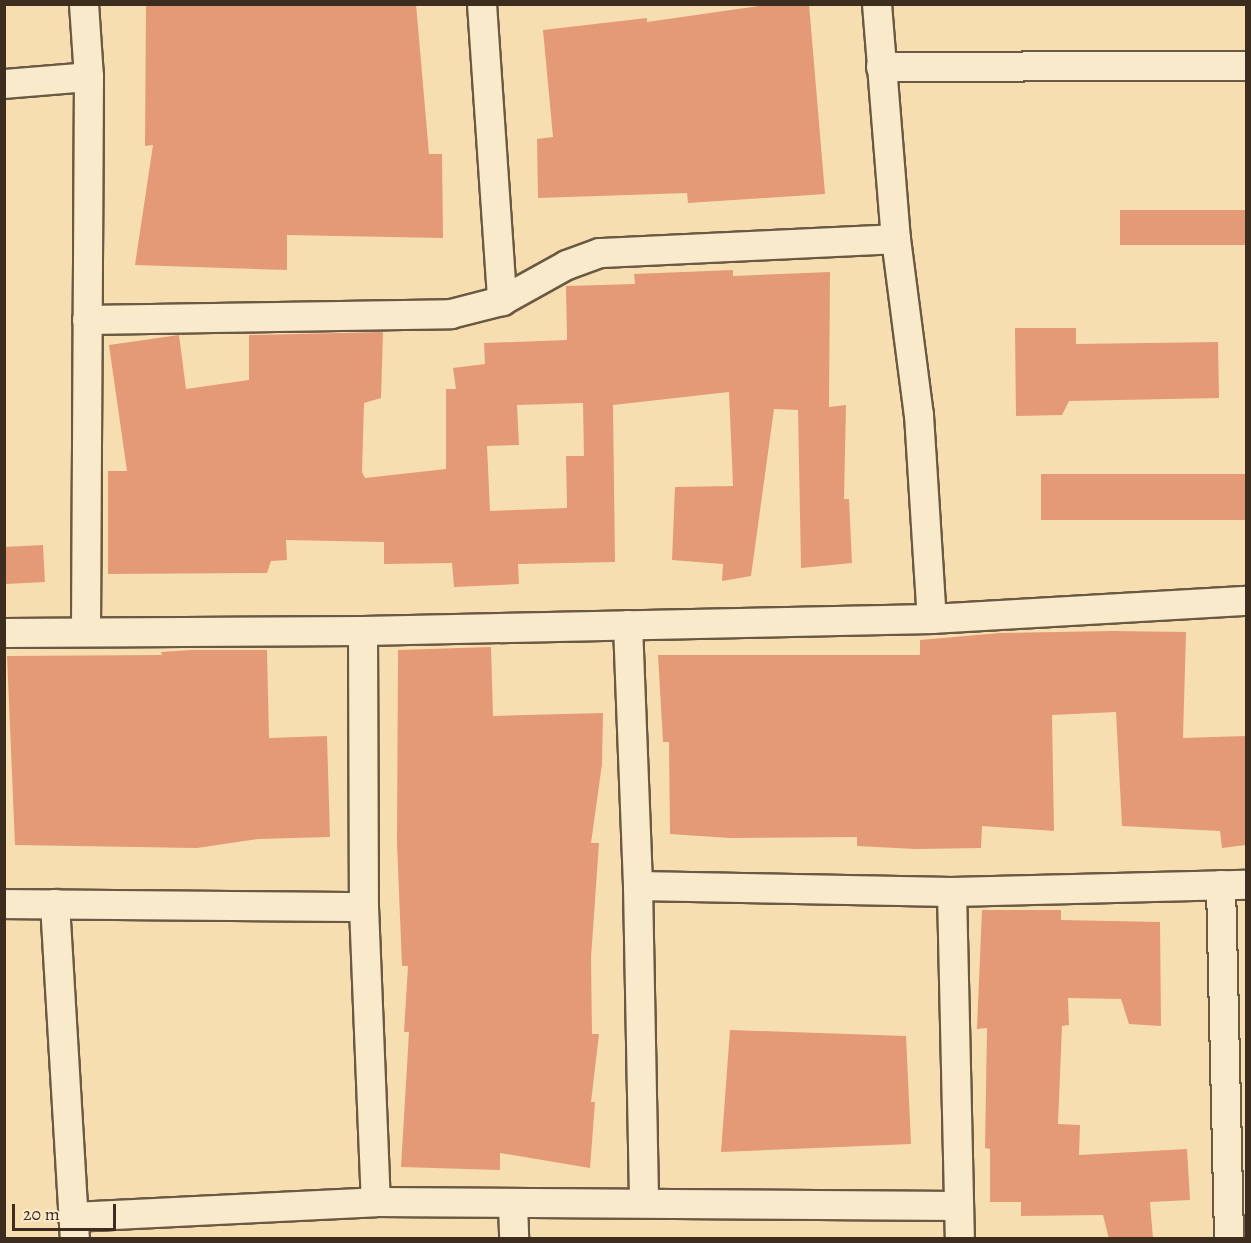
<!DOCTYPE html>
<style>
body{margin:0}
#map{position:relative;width:1251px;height:1243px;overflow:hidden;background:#f6deb0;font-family:Alegreya,serif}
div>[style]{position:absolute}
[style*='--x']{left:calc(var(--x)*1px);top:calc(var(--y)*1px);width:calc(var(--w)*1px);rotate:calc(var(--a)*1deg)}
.building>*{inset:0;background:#e49a76;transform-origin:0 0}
.roads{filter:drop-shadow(2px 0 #6b5943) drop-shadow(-2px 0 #6b5943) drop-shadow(0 2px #6b5943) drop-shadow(0 -2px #6b5943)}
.minor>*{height:28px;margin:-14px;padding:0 14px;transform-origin:14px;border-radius:14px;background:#f9eacc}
span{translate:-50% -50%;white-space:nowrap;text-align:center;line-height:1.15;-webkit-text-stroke:4.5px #f9eacc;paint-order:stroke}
.frame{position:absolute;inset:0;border:6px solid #3d2d1f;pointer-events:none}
.scale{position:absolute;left:12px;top:1204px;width:104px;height:27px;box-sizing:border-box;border:3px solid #3d2d1f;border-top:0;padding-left:8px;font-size:18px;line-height:21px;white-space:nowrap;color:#3d2d1f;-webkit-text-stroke:4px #f9eacc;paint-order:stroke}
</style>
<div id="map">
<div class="building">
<i style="clip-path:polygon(146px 4px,416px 4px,429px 154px,442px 154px,443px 238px,287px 235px,287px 270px,135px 265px,153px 145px,145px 146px)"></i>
<i style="clip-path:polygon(773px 4px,809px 4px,825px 194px,688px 203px,687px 193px,538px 198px,537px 139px,553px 137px,543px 30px,647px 18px,647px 22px)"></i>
<i style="left:1246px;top:210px;width:35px;height:126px;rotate:90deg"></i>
<i style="clip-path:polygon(evenodd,733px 270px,733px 276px,830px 272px,829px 407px,846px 405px,844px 499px,849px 499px,852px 563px,801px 568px,798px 410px,774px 409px,751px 576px,722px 581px,723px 564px,672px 560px,675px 487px,733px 486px,729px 392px,613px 405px,615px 562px,518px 564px,519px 584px,454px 587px,452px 563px,384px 564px,384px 542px,286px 540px,287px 560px,271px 561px,267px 573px,108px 574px,108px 471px,127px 471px,109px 345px,179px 335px,186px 389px,249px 380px,249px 335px,383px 332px,381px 398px,364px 403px,362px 472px,365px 478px,446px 469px,446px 389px,456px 389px,453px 368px,485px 364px,484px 343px,567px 340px,566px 286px,635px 284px,634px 274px,733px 270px,583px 403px,584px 456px,566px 456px,567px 508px,490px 511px,487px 446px,519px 445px,517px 405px,583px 403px)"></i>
<i style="clip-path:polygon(1015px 328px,1076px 328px,1076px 344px,1218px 342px,1219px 398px,1069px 401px,1062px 415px,1016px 416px)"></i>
<i style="left:1246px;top:474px;width:46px;height:205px;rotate:90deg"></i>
<i style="left:43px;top:545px;width:37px;height:39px;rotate:87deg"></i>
<i style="clip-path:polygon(1112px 631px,1186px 632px,1183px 738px,1246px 736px,1246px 845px,1222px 848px,1220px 831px,1122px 826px,1116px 712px,1052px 715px,1054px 831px,982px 826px,981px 848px,916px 849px,857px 846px,857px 837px,730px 838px,670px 834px,669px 742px,663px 742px,658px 655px,920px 655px,920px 640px,1000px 633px)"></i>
<i style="clip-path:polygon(491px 647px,493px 716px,603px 713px,602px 764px,591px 843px,599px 843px,591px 958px,592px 1034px,599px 1034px,591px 1102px,595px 1102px,590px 1168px,500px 1153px,500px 1170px,401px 1167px,409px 1032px,404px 1032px,408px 966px,402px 966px,397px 843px,398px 650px)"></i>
<i style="clip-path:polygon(192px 650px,267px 650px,269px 738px,327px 736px,330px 837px,258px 839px,197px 848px,15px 845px,7px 656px,162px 655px,161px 652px)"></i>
<i style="clip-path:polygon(982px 910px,1061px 910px,1061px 920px,1160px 922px,1161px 1026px,1129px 1024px,1121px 999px,1068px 998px,1069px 1025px,1062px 1026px,1058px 1124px,1080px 1125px,1079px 1155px,1187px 1149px,1190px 1200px,1150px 1202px,1153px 1239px,1109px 1239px,1103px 1215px,1021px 1216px,1021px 1202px,990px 1202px,990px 1149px,985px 1148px,987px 1028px,977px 1029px)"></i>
<i style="clip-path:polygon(730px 1030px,906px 1036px,911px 1144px,721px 1152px)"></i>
</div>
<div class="roads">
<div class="minor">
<i style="--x:84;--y:4;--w:73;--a:86.1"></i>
<i style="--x:89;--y:77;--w:554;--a:90.31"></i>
<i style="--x:482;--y:4;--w:298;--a:86.1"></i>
<i style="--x:877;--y:4;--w:236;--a:85.4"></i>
<i style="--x:896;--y:239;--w:177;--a:82.6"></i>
<i style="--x:919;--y:415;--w:204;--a:86.4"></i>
<i style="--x:881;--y:67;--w:365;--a:-0.2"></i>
<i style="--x:4;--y:84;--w:85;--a:-4.7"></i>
<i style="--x:87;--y:320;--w:364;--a:-0.9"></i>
<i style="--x:451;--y:314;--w:53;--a:-14.3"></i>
<i style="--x:502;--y:301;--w:74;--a:-29"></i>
<i style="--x:567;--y:265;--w:35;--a:-20"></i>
<i style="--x:600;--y:253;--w:296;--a:-2.7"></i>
<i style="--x:628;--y:625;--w:261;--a:87.8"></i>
<i style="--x:638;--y:886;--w:316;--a:88.9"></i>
<i style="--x:363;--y:631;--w:276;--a:89.8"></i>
<i style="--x:364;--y:907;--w:295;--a:87.7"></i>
<i style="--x:4;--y:633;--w:359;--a:-0.3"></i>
<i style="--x:363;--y:631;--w:569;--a:-1.21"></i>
<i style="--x:932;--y:619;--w:315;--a:-3.3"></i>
<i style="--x:1221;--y:885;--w:353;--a:88.7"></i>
<i style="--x:638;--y:886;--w:314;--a:1.1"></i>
<i style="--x:952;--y:892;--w:294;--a:-1.4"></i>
<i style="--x:952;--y:892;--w:346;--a:88.7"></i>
<i style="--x:4;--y:904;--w:360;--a:0.5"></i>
<i style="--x:55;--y:904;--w:335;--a:86.6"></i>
<i style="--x:513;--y:1204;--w:34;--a:88"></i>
<i style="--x:73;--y:1217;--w:303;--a:-2.8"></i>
<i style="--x:376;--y:1202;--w:583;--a:0.39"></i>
</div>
</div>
<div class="frame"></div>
<div class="scale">20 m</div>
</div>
